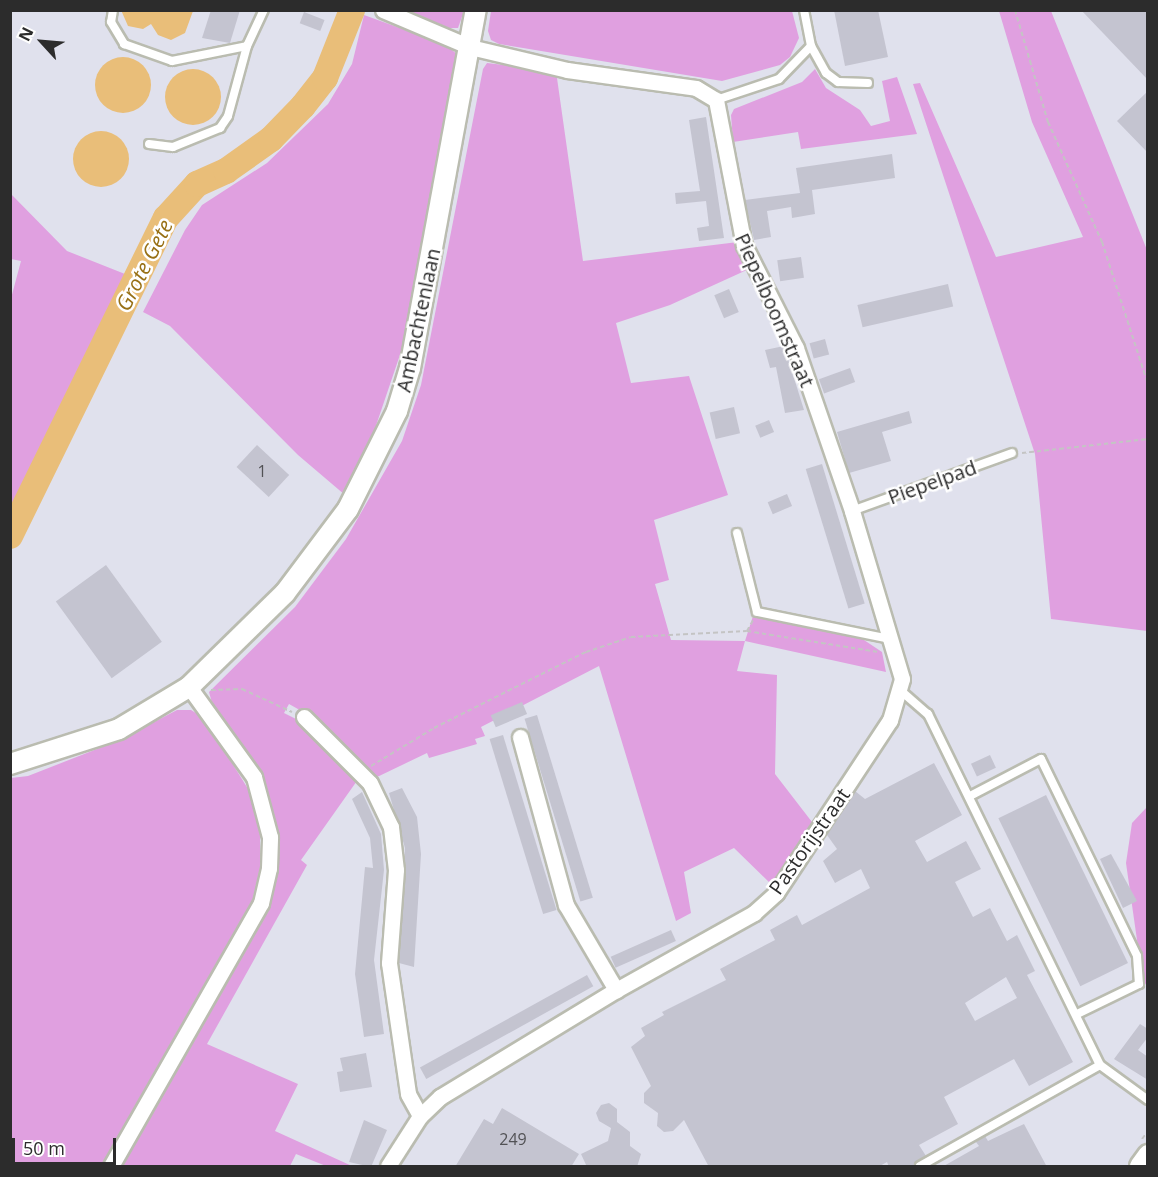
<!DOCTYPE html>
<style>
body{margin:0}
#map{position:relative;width:1158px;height:1177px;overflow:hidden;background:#e0e1ed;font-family:"Open Sans",sans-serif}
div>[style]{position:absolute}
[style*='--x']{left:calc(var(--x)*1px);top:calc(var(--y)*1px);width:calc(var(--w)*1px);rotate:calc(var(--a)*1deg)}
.green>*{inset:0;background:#e0a0e0}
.water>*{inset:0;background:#e9be79}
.round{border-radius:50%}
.river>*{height:26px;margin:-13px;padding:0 13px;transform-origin:13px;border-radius:13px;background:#e9be79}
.building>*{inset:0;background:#c4c4d0;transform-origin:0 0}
.path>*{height:2px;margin-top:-1px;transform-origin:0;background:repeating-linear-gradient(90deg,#c4c4c4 0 4.5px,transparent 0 7.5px)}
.roads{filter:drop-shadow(2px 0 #babcb0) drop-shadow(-2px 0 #babcb0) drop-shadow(0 2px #babcb0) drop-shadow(0 -2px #babcb0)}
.service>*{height:8px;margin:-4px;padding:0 4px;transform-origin:4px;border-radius:4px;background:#fff}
.minor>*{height:15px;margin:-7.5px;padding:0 7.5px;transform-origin:7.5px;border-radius:7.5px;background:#fff}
.tertiary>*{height:20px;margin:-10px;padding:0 10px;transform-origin:10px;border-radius:10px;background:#fff}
.secondary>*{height:21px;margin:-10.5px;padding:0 10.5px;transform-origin:10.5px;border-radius:10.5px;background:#fff}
span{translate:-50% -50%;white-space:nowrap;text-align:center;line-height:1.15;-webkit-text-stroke:5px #fff;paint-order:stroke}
.number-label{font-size:16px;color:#525255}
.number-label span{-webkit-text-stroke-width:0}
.street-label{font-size:20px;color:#2c2c2c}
.water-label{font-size:21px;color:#987015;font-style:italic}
.frame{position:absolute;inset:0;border:12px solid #2c2c2c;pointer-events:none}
.north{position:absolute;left:12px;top:12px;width:60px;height:60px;-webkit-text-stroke:4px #fff;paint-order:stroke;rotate:296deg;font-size:16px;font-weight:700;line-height:24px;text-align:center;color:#2c2c2c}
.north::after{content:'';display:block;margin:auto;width:21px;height:27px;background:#2c2c2c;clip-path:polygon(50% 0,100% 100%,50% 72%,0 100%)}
.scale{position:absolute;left:12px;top:1138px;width:104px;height:27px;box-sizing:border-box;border:3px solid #2c2c2c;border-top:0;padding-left:8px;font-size:18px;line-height:21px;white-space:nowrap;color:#2c2c2c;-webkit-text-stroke:4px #fff;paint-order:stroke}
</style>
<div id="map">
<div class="green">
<i style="clip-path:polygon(405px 11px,464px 11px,458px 28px,445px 28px)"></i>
<i style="clip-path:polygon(792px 11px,799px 38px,790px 57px,780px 65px,722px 81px,499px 44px,491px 40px,488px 31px,491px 11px)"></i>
<i style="clip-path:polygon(999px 11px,1051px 11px,1147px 250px,1147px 631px,1051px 619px,1035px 454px,913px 84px,920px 83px,996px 257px,1083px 237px,1032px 122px)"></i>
<i style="clip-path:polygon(364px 15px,444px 44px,457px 54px,405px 340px,364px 461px,345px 495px,298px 455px,170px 326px,143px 312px,185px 230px,202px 205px,267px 163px,328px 104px,352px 64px)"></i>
<i style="clip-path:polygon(487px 63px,556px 71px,583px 261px,738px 242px,749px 269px,670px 305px,616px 323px,631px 383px,689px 376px,728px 495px,654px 520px,669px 580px,655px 584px,671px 640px,745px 641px,753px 616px,858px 636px,882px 652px,886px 672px,745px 641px,737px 671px,777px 675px,775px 774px,812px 822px,772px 885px,734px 848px,684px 872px,691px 913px,676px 921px,599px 666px,481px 727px,485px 736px,475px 739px,477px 744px,429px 758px,427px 753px,375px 778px,314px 718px,289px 704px,284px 713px,300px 721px,359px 778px,301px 860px,307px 865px,207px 1044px,298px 1084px,275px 1131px,352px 1166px,326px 1166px,296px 1154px,290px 1166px,119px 1166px,215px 1004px,266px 907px,276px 853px,272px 812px,258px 770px,212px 703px,209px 692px,295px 607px,346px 539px,402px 441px,421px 385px,483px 69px)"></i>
<i style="clip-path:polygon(815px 69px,826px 88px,860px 110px,871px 126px,890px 121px,882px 81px,897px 77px,917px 134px,801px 149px,798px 132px,733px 142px,731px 115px,734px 109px,802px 82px)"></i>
<i style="clip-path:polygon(11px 194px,67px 251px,125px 274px,11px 512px,10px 302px,21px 261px,11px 259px)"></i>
<i style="clip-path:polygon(177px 710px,191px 710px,204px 718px,250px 792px,260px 834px,260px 868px,251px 906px,101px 1166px,11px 1166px,11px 778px,28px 776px,120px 740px)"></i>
<i style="clip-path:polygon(1147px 807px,1147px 985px,1143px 982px,1126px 863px,1132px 823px)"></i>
</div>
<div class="water">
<i style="clip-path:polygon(121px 10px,193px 10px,193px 11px,185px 33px,171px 40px,158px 35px,151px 24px,143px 29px,128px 26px)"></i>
<i class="round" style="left:95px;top:57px;width:56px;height:56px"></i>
<i class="round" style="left:165px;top:69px;width:56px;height:56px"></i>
<i class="round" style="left:73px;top:131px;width:56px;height:56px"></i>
</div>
<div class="river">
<i style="--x:10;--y:536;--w:354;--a:-63.9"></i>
<i style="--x:166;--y:218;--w:46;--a:-47.6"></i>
<i style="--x:197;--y:184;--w:32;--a:-24"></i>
<i style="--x:226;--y:171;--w:55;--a:-35.4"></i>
<i style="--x:271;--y:139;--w:46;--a:-45.9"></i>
<i style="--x:303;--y:106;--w:36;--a:-52"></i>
<i style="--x:325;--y:78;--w:73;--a:-68.3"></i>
</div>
<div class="building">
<i style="clip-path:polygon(211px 10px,240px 10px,230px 43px,202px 38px)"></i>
<i style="clip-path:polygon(834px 10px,878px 10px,888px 57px,845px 66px)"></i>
<i style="clip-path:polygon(1081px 10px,1148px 10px,1148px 80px)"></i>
<i style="left:304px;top:12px;width:22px;height:12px;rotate:21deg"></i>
<i style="clip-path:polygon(1148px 91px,1148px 153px,1117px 121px)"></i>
<i style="clip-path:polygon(706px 117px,724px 238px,699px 241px,697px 228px,709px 226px,706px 201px,676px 204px,675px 193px,700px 191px,689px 120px)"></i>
<i style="clip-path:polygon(892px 154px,895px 178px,812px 190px,815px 214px,792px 218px,791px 207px,767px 211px,771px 237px,754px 240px,745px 200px,800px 193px,796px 168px)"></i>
<i style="left:801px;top:257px;width:21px;height:24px;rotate:82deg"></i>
<i style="left:948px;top:284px;width:23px;height:93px;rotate:77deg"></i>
<i style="left:729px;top:289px;width:25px;height:16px;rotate:67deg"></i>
<i style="left:825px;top:339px;width:16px;height:16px;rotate:75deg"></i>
<i style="clip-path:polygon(784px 346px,804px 410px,785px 413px,776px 367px,770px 368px,765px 350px)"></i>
<i style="left:850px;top:368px;width:15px;height:33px;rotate:70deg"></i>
<i style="left:734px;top:407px;width:27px;height:25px;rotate:77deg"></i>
<i style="clip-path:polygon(909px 411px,912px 423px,882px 432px,891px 461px,849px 473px,837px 432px)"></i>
<i style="left:769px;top:420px;width:13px;height:15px;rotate:67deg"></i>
<i style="left:257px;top:445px;width:44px;height:30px;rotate:43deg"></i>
<i style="left:822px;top:464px;width:146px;height:17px;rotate:73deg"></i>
<i style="left:787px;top:494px;width:13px;height:21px;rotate:67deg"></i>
<i style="left:106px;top:565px;width:95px;height:62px;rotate:54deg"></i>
<i style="left:522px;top:702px;width:13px;height:34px;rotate:67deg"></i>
<i style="left:537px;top:715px;width:191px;height:13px;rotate:73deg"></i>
<i style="left:503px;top:735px;width:183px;height:14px;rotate:73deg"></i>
<i style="left:990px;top:755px;width:14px;height:21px;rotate:65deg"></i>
<i style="clip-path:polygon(evenodd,934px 763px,962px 815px,915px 841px,927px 862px,966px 841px,981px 869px,955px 882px,973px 917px,990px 908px,1007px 941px,1017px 935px,1035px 971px,1027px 975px,1073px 1062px,1029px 1086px,1014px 1059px,944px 1097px,958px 1124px,919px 1145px,926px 1156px,914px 1167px,889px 1167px,887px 1162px,878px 1167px,709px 1167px,684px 1120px,673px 1131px,664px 1132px,657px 1126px,658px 1113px,644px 1103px,644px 1093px,651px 1086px,631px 1047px,645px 1036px,641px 1028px,664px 1015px,662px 1012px,726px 980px,720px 969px,775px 940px,770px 930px,797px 915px,802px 925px,870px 888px,861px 869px,835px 883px,823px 861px,837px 849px,827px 835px,855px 791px,865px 799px,934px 763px,1006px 977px,1017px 998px,975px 1021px,965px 1003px,1006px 977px)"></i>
<i style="clip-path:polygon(402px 788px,417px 817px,421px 854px,414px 967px,399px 963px,405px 848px,389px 793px)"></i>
<i style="clip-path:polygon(362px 792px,381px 834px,384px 870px,374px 960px,384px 1034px,364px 1037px,355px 974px,365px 867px,373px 868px,370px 838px,352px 799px)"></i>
<i style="left:1046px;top:795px;width:187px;height:53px;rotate:64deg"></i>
<i style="clip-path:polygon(1111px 854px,1137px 901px,1123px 908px,1100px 859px)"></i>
<i style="left:671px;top:930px;width:12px;height:66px;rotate:66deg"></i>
<i style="left:587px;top:975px;width:13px;height:191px;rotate:61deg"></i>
<i style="clip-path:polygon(1140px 1024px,1148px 1029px,1148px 1037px,1138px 1050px,1148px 1057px,1148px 1080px,1114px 1059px)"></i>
<i style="clip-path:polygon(366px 1053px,372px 1087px,340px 1092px,337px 1072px,343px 1071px,340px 1058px)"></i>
<i style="clip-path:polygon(609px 1103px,617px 1109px,617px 1122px,630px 1132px,630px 1146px,641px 1154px,637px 1167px,587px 1167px,581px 1154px,608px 1141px,611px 1128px,599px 1121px,596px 1113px,601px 1105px)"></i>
<i style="clip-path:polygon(502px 1108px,579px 1154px,571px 1167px,455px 1167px,484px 1119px,493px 1124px)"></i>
<i style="clip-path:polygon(364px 1120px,387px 1130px,371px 1167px,349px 1162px)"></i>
<i style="clip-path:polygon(1024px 1124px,1047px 1167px,942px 1167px,979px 1146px,976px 1142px,985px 1136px,988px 1141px)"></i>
</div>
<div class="path">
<i style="--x:1015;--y:10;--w:117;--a:73.6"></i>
<i style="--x:1048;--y:122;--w:132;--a:65.8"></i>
<i style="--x:1102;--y:242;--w:149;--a:72.1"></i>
<i style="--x:1022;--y:453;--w:127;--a:-6.3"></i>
<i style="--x:747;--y:631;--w:13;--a:-61"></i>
<i style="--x:211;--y:690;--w:31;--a:-2"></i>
<i style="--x:242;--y:689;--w:55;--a:24.7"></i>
<i style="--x:371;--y:766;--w:74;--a:-31.1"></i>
<i style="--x:434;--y:728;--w:170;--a:-26.6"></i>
<i style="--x:586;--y:652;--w:47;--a:-18.4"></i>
<i style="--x:631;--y:637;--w:116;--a:-3"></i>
<i style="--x:747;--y:631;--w:133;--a:9.1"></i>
<i style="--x:1142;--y:1139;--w:10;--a:-53"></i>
</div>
<div class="roads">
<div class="service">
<i style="--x:113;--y:10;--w:12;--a:99"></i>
<i style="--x:111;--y:22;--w:26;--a:59"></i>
<i style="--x:124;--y:44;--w:51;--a:19.5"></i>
<i style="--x:172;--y:61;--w:76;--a:-11.3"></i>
<i style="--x:247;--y:46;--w:40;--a:-65"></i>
<i style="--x:804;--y:10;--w:37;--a:79"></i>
<i style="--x:811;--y:46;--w:31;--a:61"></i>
<i style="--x:826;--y:73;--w:15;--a:37"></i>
<i style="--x:838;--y:82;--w:30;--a:2"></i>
<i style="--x:716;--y:100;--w:66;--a:-18.4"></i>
<i style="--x:779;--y:79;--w:46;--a:-45.9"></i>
<i style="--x:149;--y:144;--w:24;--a:7"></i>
<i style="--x:173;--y:147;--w:51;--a:-22"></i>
<i style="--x:220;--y:128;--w:14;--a:-56"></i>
<i style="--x:228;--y:116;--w:73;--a:-74.8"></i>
<i style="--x:852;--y:511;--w:170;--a:-19.9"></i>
<i style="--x:737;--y:533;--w:81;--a:75.8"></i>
<i style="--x:757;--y:612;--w:136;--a:11.5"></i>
<i style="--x:900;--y:690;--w:37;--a:41"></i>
<i style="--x:928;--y:714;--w:391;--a:63.9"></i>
<i style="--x:1100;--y:1065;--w:59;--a:36.1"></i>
<i style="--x:970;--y:796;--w:80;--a:-27.5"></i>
<i style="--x:1041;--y:759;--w:219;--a:64"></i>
<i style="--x:1137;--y:956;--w:28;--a:86"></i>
<i style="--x:1139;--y:984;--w:69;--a:154.2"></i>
<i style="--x:920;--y:1166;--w:206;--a:-29.3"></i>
</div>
<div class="minor">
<i style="--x:383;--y:10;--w:95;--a:23"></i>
<i style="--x:470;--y:47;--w:100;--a:13.3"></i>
<i style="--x:567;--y:70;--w:130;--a:7.9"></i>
<i style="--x:696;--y:88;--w:23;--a:31"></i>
<i style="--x:716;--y:100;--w:148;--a:79.1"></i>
<i style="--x:744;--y:245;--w:115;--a:63.2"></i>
<i style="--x:796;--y:348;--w:172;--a:71"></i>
<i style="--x:852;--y:511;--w:175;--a:73.4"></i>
<i style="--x:902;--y:679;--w:43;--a:106.3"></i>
<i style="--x:890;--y:720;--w:207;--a:123.4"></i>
<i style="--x:776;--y:893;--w:30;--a:138"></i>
<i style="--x:754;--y:913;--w:158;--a:150.8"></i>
<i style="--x:616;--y:990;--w:206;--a:148.7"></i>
<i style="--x:440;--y:1097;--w:28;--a:136"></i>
<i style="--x:420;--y:1116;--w:59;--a:122.6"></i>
<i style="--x:304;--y:717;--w:93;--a:45"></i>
<i style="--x:370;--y:783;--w:49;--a:64.5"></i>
<i style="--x:391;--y:827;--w:43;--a:83.4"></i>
<i style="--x:396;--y:870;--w:93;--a:94.3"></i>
<i style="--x:389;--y:963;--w:132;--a:81.7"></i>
<i style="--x:408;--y:1094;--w:25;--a:61"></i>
<i style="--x:520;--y:737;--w:174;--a:74.7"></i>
<i style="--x:566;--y:905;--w:99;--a:59.5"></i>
<i style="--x:111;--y:1166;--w:303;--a:-60.3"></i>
<i style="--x:261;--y:903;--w:36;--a:-77"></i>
<i style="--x:269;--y:868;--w:31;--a:-88"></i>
<i style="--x:270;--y:837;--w:62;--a:-104.9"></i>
<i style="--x:254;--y:777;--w:111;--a:-125.8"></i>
</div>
<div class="tertiary">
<i style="--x:10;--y:764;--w:114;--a:-17.8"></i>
<i style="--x:119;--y:729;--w:82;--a:-31"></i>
<i style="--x:189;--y:687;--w:134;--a:-44.4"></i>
<i style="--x:285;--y:593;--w:105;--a:-53.1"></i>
<i style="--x:348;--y:509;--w:110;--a:-63.4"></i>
<i style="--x:397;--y:411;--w:45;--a:-73.2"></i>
<i style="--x:410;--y:368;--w:364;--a:-79.6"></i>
</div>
<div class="secondary">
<i style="--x:1140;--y:1166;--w:14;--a:-54"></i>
</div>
</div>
<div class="number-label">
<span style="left:262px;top:471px">1</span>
<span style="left:513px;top:1139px">249</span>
</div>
<div class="street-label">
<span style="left:775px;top:310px;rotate:66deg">Piepelboomstraat</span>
<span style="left:418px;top:320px;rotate:-78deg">Ambachtenlaan</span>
<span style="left:932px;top:482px;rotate:-20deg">Piepelpad</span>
<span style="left:809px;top:841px;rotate:-55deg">Pastorijstraat</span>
</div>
<div class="water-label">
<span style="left:144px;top:265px;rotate:-63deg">Grote Gete</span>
</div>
<div class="frame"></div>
<div class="north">N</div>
<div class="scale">50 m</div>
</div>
